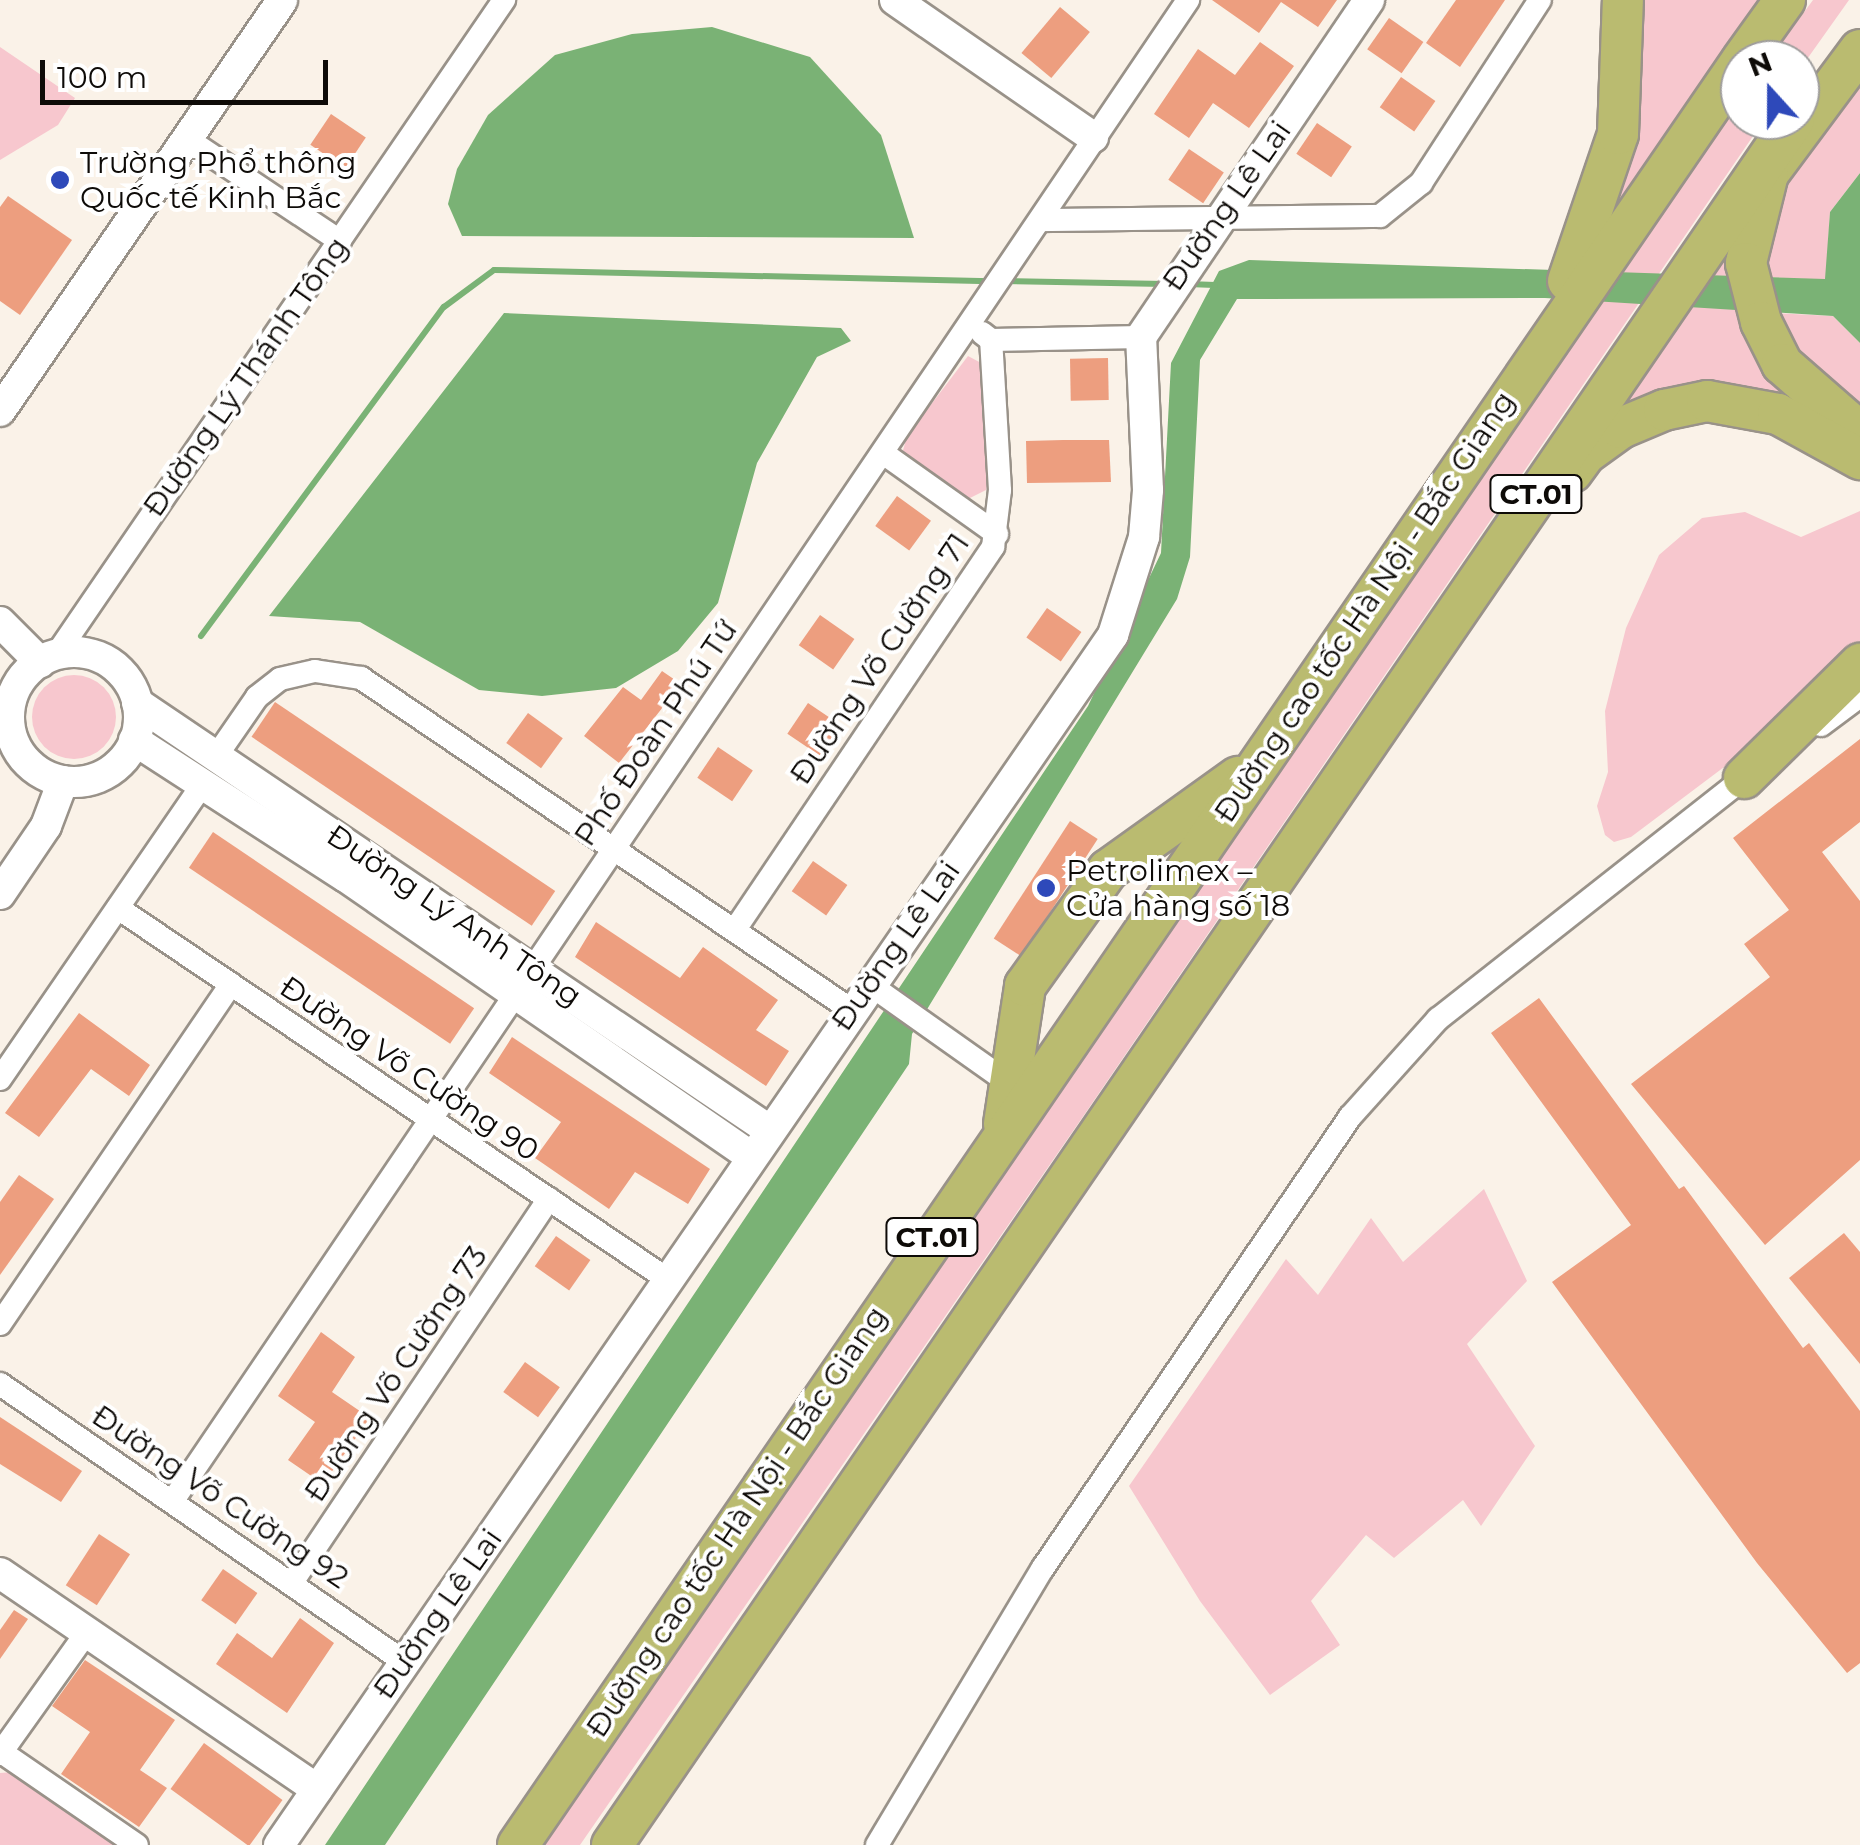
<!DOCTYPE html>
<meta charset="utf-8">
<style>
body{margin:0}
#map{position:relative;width:1860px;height:1845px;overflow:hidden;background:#faf2e8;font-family:Montserrat,sans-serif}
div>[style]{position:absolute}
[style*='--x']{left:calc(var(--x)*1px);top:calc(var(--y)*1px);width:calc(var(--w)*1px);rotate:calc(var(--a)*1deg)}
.green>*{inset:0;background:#f7c7ce}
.round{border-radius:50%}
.water>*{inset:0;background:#7ab275}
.stream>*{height:6px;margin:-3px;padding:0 3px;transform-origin:3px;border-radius:3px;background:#7ab275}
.building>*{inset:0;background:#ed9e7f;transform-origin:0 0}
.roads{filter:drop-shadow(2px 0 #999289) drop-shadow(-2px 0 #999289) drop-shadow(0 2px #999289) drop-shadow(0 -2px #999289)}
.street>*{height:22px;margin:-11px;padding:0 11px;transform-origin:11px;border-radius:11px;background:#fff}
.secondary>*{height:30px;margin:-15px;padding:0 15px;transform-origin:15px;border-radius:15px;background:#fff}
.secondary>.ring{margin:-15px;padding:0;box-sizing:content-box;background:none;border:30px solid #fff;border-radius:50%}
.highway>*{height:40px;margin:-20px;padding:0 20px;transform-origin:20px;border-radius:20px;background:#babb70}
.dots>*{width:28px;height:28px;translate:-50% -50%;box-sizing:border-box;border:5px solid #fff;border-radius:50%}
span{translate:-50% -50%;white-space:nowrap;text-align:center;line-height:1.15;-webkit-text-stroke:8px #fff;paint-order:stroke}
.shield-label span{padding:2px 8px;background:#fff;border:2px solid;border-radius:8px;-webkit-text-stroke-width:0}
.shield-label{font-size:28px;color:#0e0b08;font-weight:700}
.poi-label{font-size:30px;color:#0e0b08}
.left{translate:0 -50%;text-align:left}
.street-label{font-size:30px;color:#0e0b08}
.north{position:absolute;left:1720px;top:40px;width:100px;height:100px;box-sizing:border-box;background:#fff;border:2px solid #9f9d9c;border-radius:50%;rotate:339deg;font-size:28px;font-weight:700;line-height:40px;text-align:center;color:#0e0b08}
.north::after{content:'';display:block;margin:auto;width:35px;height:45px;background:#2e49ba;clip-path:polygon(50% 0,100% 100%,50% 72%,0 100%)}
.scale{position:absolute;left:40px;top:60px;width:288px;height:45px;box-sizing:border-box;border:5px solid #0e0b08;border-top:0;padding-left:12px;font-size:30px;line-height:35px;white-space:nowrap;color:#0e0b08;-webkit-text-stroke:8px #fff;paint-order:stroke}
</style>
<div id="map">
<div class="green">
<i style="clip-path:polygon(1638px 0,1766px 0,1616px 204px,1632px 129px)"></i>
<i style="clip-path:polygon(1813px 0,1849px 0,1800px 69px,1800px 60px,1769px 60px)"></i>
<i style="clip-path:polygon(0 47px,75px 98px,58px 125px,0 160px)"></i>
<i style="clip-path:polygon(1860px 59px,1860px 173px,1830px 212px,1826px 280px,1760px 277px,1767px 204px)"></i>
<i style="clip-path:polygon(1740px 100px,1740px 120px,1764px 120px,1082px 1118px,580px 1845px,544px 1845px)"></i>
<i style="clip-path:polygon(1746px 199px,1798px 399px,1785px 405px,1593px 422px)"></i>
<i style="clip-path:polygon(1771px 313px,1833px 316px,1860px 343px,1860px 422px,1833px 401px)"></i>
<i style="clip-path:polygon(968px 356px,983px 364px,989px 480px,986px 490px,970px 498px,959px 497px,902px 454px,907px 436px)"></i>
<i style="clip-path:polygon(1860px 511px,1860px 649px,1784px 722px,1631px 837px,1614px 842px,1605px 835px,1597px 806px,1608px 772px,1605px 711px,1626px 628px,1659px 555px,1702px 518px,1745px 512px,1801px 537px)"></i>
<i class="round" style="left:32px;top:675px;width:84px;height:84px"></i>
<i style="clip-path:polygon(1484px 1189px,1527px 1281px,1467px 1344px,1535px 1446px,1481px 1526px,1463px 1500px,1394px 1558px,1366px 1535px,1311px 1601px,1340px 1645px,1270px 1695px,1200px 1601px,1129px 1486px,1286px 1259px,1318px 1295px,1371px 1218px,1403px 1262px)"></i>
<i style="clip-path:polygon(14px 1772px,121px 1845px,0 1845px,0 1773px)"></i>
</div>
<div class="water">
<i style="clip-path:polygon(712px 27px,810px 57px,881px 135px,914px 238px,462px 236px,448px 204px,457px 169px,488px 115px,555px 55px,632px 34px)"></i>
<i style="clip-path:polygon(1860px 173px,1860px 343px,1833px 316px,1545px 298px,1237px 299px,1200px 360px,1190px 557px,1177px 599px,912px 1034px,909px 1064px,385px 1845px,325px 1845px,1088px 706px,1161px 553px,1171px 363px,1219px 271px,1249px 260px,1825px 279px,1830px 212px)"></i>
<i style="clip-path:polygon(504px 313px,841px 328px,851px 341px,817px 357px,757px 463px,718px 603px,678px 651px,616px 688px,542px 696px,479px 690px,360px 622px,269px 616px)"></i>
</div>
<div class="stream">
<i style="--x:1003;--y:281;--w:162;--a:1.1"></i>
<i style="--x:1188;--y:284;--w:27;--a:2"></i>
<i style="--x:201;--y:636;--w:409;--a:-53.6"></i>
<i style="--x:444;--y:307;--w:62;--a:-36.5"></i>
<i style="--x:494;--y:270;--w:497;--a:1.3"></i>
</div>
<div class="building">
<i style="clip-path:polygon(1212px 0,1337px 0,1318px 27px,1281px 2px,1259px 33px)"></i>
<i style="clip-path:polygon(1456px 0,1505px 0,1460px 67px,1426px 43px)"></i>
<i style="left:1060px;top:7px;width:39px;height:60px;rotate:40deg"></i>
<i style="left:1389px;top:18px;width:42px;height:38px;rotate:35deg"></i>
<i style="clip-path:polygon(1260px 42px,1294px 66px,1249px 128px,1213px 103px,1189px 138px,1154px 114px,1198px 49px,1235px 75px)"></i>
<i style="left:1401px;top:77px;width:42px;height:37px;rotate:35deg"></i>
<i style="left:331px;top:114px;width:42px;height:37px;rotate:34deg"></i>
<i style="left:1317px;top:123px;width:42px;height:37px;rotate:34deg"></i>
<i style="left:1189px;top:149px;width:42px;height:37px;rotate:34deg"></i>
<i style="clip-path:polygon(8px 196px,72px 240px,20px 315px,0 301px,0 207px)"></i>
<i style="left:1108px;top:358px;width:42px;height:38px;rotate:89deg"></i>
<i style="clip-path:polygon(1063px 440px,1109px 440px,1111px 482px,1027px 483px,1026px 441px)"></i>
<i style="left:897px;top:496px;width:42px;height:37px;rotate:36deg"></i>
<i style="left:1047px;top:608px;width:42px;height:36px;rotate:35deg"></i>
<i style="left:820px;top:615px;width:42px;height:37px;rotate:35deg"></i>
<i style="clip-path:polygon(662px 671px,681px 684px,619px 763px,584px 736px,623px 687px,641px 700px)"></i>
<i style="left:275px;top:702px;width:338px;height:42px;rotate:34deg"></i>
<i style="left:808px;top:703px;width:42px;height:37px;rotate:34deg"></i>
<i style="left:528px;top:713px;width:43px;height:37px;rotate:36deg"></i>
<i style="clip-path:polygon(1860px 739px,1860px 822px,1822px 852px,1860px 901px,1860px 1160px,1765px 1245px,1631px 1084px,1770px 977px,1744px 944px,1789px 910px,1733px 838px)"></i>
<i style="left:718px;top:747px;width:42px;height:37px;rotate:34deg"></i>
<i style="left:1070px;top:821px;width:33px;height:140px;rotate:33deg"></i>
<i style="left:213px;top:832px;width:315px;height:43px;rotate:34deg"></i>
<i style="left:813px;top:861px;width:42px;height:37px;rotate:35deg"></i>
<i style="clip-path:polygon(596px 922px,680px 978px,703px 947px,778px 1000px,756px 1030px,789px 1051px,766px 1086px,575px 957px)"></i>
<i style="clip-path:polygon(1539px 998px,1679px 1189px,1684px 1186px,1803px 1348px,1809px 1343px,1860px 1411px,1860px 1663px,1847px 1673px,1757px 1563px,1552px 1282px,1631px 1225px,1491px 1033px)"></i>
<i style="clip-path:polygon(79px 1013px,150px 1065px,129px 1096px,91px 1069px,39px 1137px,5px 1113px)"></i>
<i style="clip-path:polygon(512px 1037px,710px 1169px,688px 1204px,635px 1172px,609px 1209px,535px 1158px,561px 1122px,489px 1073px)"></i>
<i style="clip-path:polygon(19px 1175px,54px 1199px,0 1275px,0 1202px)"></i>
<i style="clip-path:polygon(1844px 1233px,1860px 1252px,1860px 1364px,1789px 1278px)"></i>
<i style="left:556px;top:1236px;width:42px;height:37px;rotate:35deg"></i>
<i style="clip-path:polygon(321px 1332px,355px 1357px,332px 1392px,370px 1418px,323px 1484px,288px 1460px,315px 1422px,278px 1396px)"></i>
<i style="left:525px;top:1362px;width:43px;height:37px;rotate:36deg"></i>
<i style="clip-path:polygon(0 1417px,82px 1471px,61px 1502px,0 1464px)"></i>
<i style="left:99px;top:1534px;width:37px;height:61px;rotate:33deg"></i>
<i style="left:223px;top:1569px;width:42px;height:38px;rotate:35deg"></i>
<i style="clip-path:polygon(14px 1610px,28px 1619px,0 1659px,0 1630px)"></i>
<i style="clip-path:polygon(300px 1618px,334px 1643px,287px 1713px,216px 1664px,237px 1633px,272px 1658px)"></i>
<i style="clip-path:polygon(85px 1660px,175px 1720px,140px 1770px,167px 1788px,139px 1827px,61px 1774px,90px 1732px,52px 1706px)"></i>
<i style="left:204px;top:1743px;width:97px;height:57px;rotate:36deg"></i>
</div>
<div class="roads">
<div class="street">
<i style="--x:187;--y:139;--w:184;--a:33.7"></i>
<i style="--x:1043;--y:220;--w:337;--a:-0.7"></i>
<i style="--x:1380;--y:216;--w:53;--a:-38.8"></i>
<i style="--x:1421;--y:183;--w:218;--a:-57"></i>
<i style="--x:982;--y:333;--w:11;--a:38"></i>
<i style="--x:991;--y:340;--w:150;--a:-1.1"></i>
<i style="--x:883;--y:453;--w:140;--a:35.4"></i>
<i style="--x:56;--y:655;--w:794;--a:-55.63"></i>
<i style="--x:1821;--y:725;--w:49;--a:-36.6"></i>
<i style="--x:217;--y:755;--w:70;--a:-55.4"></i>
<i style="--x:257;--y:697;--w:29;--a:-38"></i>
<i style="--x:280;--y:679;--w:36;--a:-13"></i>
<i style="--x:315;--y:671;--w:47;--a:8.7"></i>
<i style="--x:361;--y:678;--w:590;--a:34.09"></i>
<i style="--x:118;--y:908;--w:663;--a:34.05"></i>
<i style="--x:736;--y:928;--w:460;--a:-56"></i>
<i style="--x:993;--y:547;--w:57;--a:-83"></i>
<i style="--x:1000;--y:490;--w:150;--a:-93.4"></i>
<i style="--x:869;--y:984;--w:173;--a:35.3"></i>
<i style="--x:0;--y:1079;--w:358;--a:-55.5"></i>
<i style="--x:0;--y:1324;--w:411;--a:-55.8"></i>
<i style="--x:0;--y:1384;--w:491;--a:34.5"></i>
<i style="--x:174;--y:1499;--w:1810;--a:-55.92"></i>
<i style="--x:293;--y:1581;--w:460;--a:-56.2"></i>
<i style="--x:0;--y:1751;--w:166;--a:34.5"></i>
<i style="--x:0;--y:1754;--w:150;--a:-54.5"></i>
<i style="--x:877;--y:1845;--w:323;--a:-59.1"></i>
<i style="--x:1043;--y:1568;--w:546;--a:-55.76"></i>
<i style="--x:1350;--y:1117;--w:132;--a:-48.1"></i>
<i style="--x:1438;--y:1019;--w:401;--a:-38.2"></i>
</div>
<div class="secondary">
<i style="--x:895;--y:0;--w:241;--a:34.7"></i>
<i style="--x:0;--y:411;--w:498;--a:-55.5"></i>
<i style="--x:0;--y:622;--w:57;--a:45"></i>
<i class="ring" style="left:9px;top:652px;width:100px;height:100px"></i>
<i style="--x:137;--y:703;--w:763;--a:34.04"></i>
<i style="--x:134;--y:740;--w:252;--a:32.9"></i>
<i style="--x:346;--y:877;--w:491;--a:34.6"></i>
<i style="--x:0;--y:894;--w:82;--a:-55.9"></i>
<i style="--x:46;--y:826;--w:48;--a:-69.3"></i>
<i style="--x:0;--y:1573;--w:384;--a:34.3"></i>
<i style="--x:279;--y:1845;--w:1470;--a:-55.42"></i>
<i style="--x:1113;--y:635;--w:103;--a:-72.4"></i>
<i style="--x:1144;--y:537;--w:47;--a:-85.1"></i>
<i style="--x:1148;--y:490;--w:153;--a:-92.6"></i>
<i style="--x:1141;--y:337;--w:407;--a:-55.9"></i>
</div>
<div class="highway">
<i style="--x:1860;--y:50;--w:154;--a:126.6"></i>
<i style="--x:1768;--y:174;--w:92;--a:103.9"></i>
<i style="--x:1746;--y:263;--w:61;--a:75.7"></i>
<i style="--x:1761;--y:322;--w:47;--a:63.4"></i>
<i style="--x:1782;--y:364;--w:103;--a:41.1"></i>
<i style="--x:1742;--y:60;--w:74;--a:-54.4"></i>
<i style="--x:1568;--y:281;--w:155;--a:-71.2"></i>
<i style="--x:1618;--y:134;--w:134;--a:-87.9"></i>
<i style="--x:1572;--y:472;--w:22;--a:-54"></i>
<i style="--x:1585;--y:454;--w:44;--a:-35.8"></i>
<i style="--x:1621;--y:428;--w:47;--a:-22.7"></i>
<i style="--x:1664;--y:410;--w:44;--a:-11.8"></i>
<i style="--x:1707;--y:401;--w:72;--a:10.4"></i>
<i style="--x:1778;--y:414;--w:94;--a:28.8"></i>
<i style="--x:1744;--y:778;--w:163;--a:-44.5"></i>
<i style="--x:1004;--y:1124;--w:140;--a:-81.3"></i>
<i style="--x:1025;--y:986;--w:143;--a:-54.4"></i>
<i style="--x:1108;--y:870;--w:160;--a:-35.6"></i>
<i style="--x:518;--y:1845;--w:2161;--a:-55.56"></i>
<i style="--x:612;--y:1845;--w:2091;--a:-55.58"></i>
</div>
</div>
<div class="dots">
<i style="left:60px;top:180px;background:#2e49ba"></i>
<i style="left:1046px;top:888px;background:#2e49ba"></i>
</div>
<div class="shield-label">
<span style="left:1536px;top:494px">CT.01</span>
<span style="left:932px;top:1237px">CT.01</span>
</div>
<div class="poi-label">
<span class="left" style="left:80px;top:180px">Trường Phổ thông<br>Quốc tế Kinh Bắc</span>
<span class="left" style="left:1066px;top:888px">Petrolimex –<br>Cửa hàng số 18</span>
</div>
<div class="street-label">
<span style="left:1227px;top:206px;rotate:-55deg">Đường Lê Lai</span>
<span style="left:246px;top:377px;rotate:-55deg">Đường Lý Thánh Tông</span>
<span style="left:1365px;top:607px;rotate:-56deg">Đường cao tốc Hà Nội - Bắc Giang</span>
<span style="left:880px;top:659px;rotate:-56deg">Đường Võ Cường 71</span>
<span style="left:656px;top:733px;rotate:-56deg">Phố Đoàn Phú Tứ</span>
<span style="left:454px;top:916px;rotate:34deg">Đường Lý Anh Tông</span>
<span style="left:896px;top:946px;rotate:-55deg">Đường Lê Lai</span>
<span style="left:409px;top:1069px;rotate:34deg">Đường Võ Cường 90</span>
<span style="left:396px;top:1374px;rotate:-56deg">Đường Võ Cường 73</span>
<span style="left:220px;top:1497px;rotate:34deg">Đường Võ Cường 92</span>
<span style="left:737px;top:1522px;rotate:-56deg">Đường cao tốc Hà Nội - Bắc Giang</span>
<span style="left:438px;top:1614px;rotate:-55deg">Đường Lê Lai</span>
</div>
<div class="north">N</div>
<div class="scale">100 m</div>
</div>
